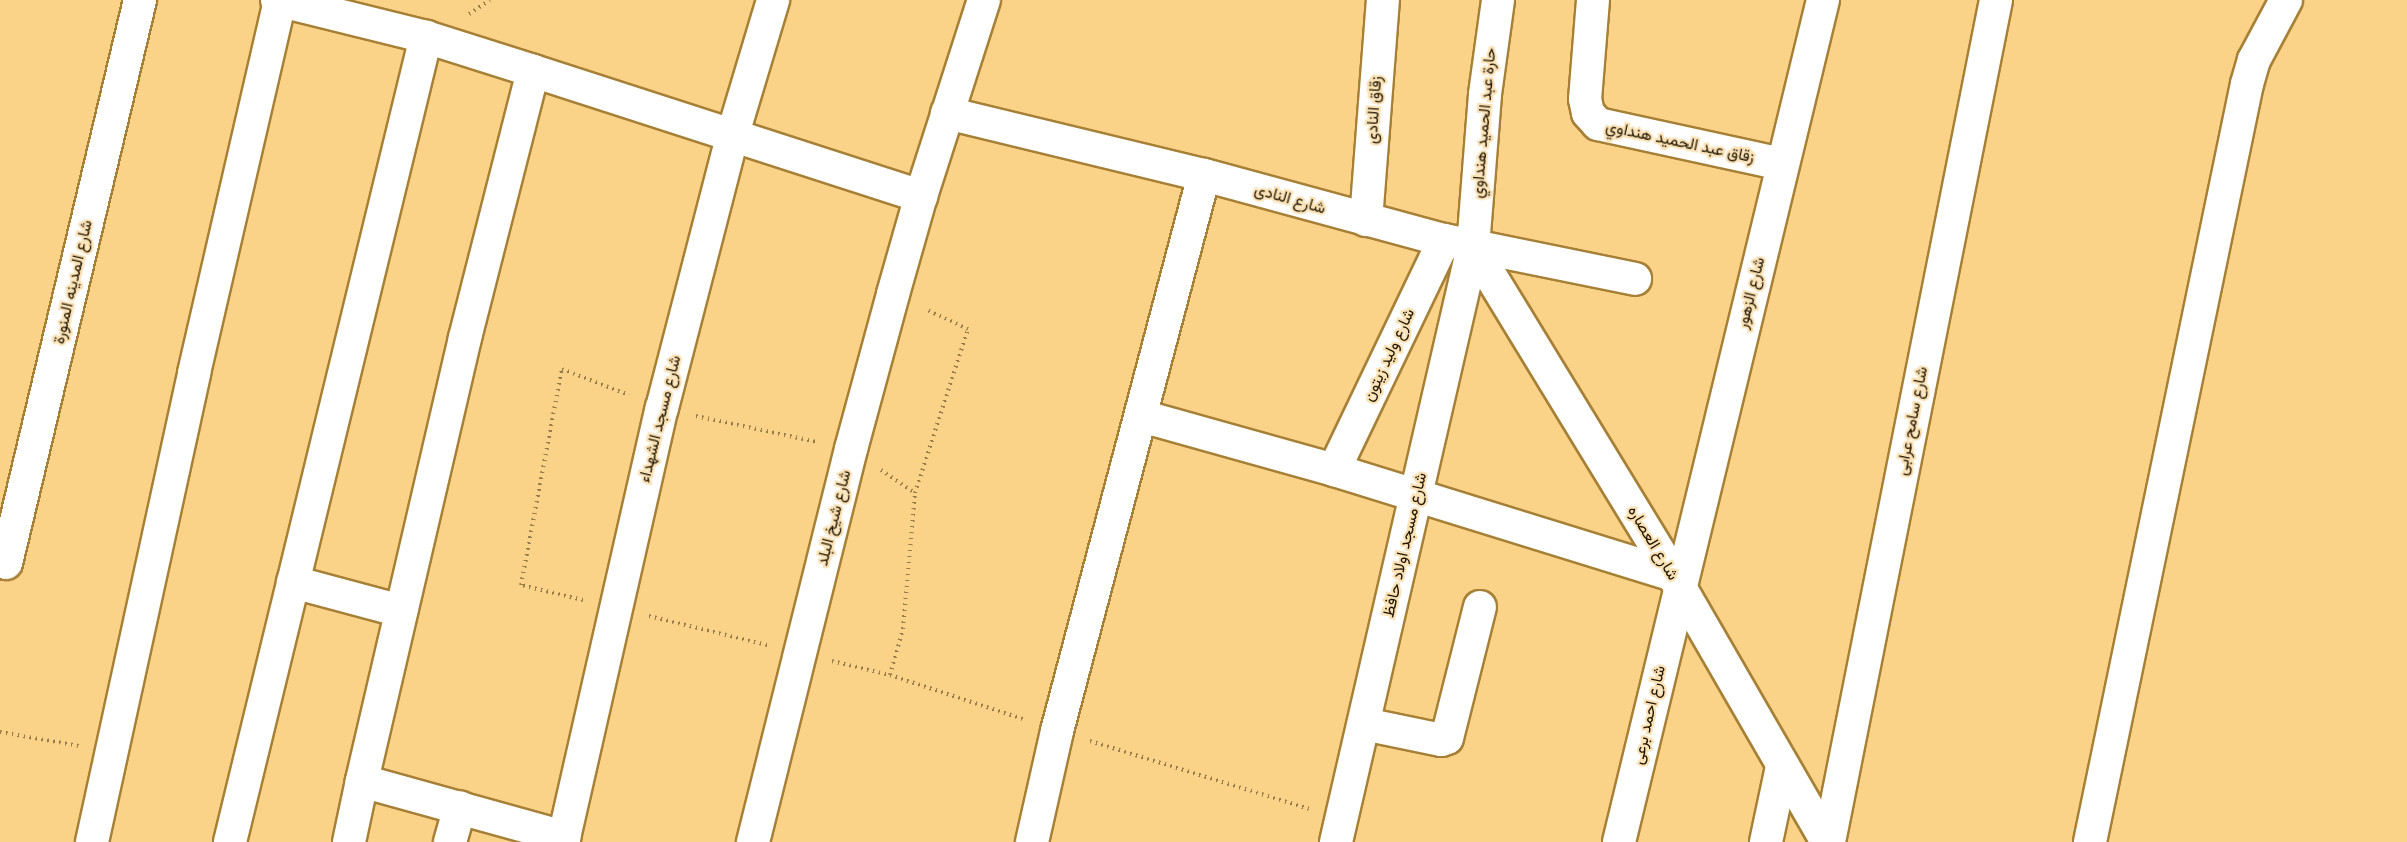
<!DOCTYPE html>
<meta charset="utf-8">
<style>
body{margin:0}
#map{position:relative;width:2407px;height:842px;overflow:hidden;background:#fad288;font-family:Raleway,Vazirmatn,sans-serif}
div>[style]{position:absolute}
[style*='--x']{left:calc(var(--x)*1px);top:calc(var(--y)*1px);width:calc(var(--w)*1px);rotate:calc(var(--a)*1deg)}
.path>*{height:4px;margin-top:-2px;transform-origin:0;background:repeating-linear-gradient(90deg,#987d4b 0 1.5px,transparent 0 6px)}
.roads{filter:drop-shadow(2px 0 #a68036) drop-shadow(-2px 0 #a68036) drop-shadow(0 2px #a68036) drop-shadow(0 -2px #a68036)}
.minor>*{height:32px;margin:-16px;padding:0 16px;transform-origin:16px;border-radius:16px;background:#fff}
span{translate:-50% -50%;white-space:nowrap;text-align:center;line-height:1.15;-webkit-text-stroke:4.5px #fae2b7;paint-order:stroke}
.street-label{font-size:16px;color:#201500}
</style>
<div id="map">
<div class="path">
<i style="--x:469;--y:14;--w:25;--a:-34"></i>
<i style="--x:696;--y:416;--w:124;--a:12.1"></i>
<i style="--x:881;--y:470;--w:41;--a:34.1"></i>
<i style="--x:583;--y:600;--w:64;--a:-166.4"></i>
<i style="--x:521;--y:585;--w:220;--a:-79.3"></i>
<i style="--x:562;--y:369;--w:72;--a:21.2"></i>
<i style="--x:649;--y:616;--w:122;--a:13.8"></i>
<i style="--x:832;--y:661;--w:60;--a:13.6"></i>
<i style="--x:890;--y:675;--w:143;--a:18.3"></i>
<i style="--x:890;--y:675;--w:48;--a:-74.2"></i>
<i style="--x:903;--y:629;--w:137;--a:-85"></i>
<i style="--x:915;--y:493;--w:172;--a:-72.1"></i>
<i style="--x:968;--y:329;--w:47;--a:-155.1"></i>
<i style="--x:0;--y:732;--w:80;--a:10"></i>
<i style="--x:1090;--y:741;--w:229;--a:17.2"></i>
</div>
<div class="roads">
<div class="minor">
<i style="--x:277;--y:0;--w:154;--a:13.9"></i>
<i style="--x:426;--y:37;--w:112;--a:17.6"></i>
<i style="--x:533;--y:71;--w:276;--a:104.3"></i>
<i style="--x:465;--y:338;--w:455;--a:103.1"></i>
<i style="--x:362;--y:781;--w:210;--a:15.5"></i>
<i style="--x:1593;--y:0;--w:99;--a:94.6"></i>
<i style="--x:1585;--y:99;--w:14;--a:78"></i>
<i style="--x:1588;--y:113;--w:15;--a:48"></i>
<i style="--x:1598;--y:124;--w:188;--a:12.3"></i>
<i style="--x:533;--y:71;--w:408;--a:17.9"></i>
<i style="--x:947;--y:113;--w:264;--a:13.6"></i>
<i style="--x:1204;--y:175;--w:249;--a:15.2"></i>
<i style="--x:1444;--y:240;--w:195;--a:11.5"></i>
<i style="--x:1366;--y:220;--w:221;--a:-85.6"></i>
<i style="--x:1473;--y:247;--w:384;--a:58.6"></i>
<i style="--x:1673;--y:575;--w:308;--a:60"></i>
<i style="--x:1141;--y:416;--w:200;--a:15.6"></i>
<i style="--x:1334;--y:470;--w:355;--a:17.2"></i>
<i style="--x:1334;--y:470;--w:255;--a:-64.4"></i>
<i style="--x:6;--y:563;--w:579;--a:-76.61"></i>
<i style="--x:293;--y:582;--w:112;--a:15"></i>
<i style="--x:1364;--y:724;--w:79;--a:11.7"></i>
<i style="--x:1441;--y:740;--w:6;--a:-18"></i>
<i style="--x:1447;--y:738;--w:135;--a:-75.9"></i>
<i style="--x:92;--y:842;--w:480;--a:-77.7"></i>
<i style="--x:194;--y:373;--w:382;--a:-77"></i>
<i style="--x:230;--y:842;--w:829;--a:-76.32"></i>
<i style="--x:349;--y:842;--w:62;--a:-78"></i>
<i style="--x:450;--y:842;--w:36;--a:-74"></i>
<i style="--x:563;--y:842;--w:445;--a:-77.2"></i>
<i style="--x:662;--y:408;--w:280;--a:-75.5"></i>
<i style="--x:732;--y:137;--w:143;--a:-73.3"></i>
<i style="--x:753;--y:842;--w:405;--a:-76"></i>
<i style="--x:851;--y:449;--w:161;--a:-74.8"></i>
<i style="--x:893;--y:294;--w:102;--a:-74.1"></i>
<i style="--x:921;--y:196;--w:206;--a:-72.2"></i>
<i style="--x:1032;--y:842;--w:114;--a:-77.3"></i>
<i style="--x:1057;--y:731;--w:575;--a:-75.19"></i>
<i style="--x:1336;--y:842;--w:611;--a:-77.03"></i>
<i style="--x:1473;--y:247;--w:153;--a:-85.5"></i>
<i style="--x:1485;--y:94;--w:95;--a:-82.1"></i>
<i style="--x:1619;--y:842;--w:866;--a:-76.38"></i>
<i style="--x:1766;--y:842;--w:77;--a:-78"></i>
<i style="--x:1829;--y:842;--w:858;--a:-78.78"></i>
<i style="--x:2090;--y:842;--w:774;--a:-78.3"></i>
<i style="--x:2247;--y:84;--w:25;--a:-74"></i>
<i style="--x:2254;--y:60;--w:68;--a:-61.9"></i>
</div>
</div>
<div class="street-label">
<span style="left:1374px;top:110px;rotate:-86deg">زقاق النادى</span>
<span style="left:1484px;top:123px;rotate:-85deg">حارة عبد الحميد هنداوي</span>
<span style="left:1680px;top:142px;rotate:12deg">زقاق عبد الحميد هنداوي</span>
<span style="left:1290px;top:199px;rotate:16deg">شارع النادى</span>
<span style="left:73px;top:282px;rotate:-77deg">شارع المدينه المنورة</span>
<span style="left:1751px;top:293px;rotate:-76deg">شارع الزهور</span>
<span style="left:1389px;top:355px;rotate:-65deg">شارع وليد زيتون</span>
<span style="left:660px;top:419px;rotate:-76deg">شارع مسجد الشهداء</span>
<span style="left:1912px;top:421px;rotate:-79deg">شارع سامح عرابى</span>
<span style="left:834px;top:518px;rotate:-76deg">شارع شيخ البلد</span>
<span style="left:1653px;top:543px;rotate:59deg">شارع العصاره</span>
<span style="left:1405px;top:545px;rotate:-77deg">شارع مسجد اولاد حافظ</span>
<span style="left:1649px;top:715px;rotate:-77deg">شارع احمد برعى</span>
</div>
</div>
